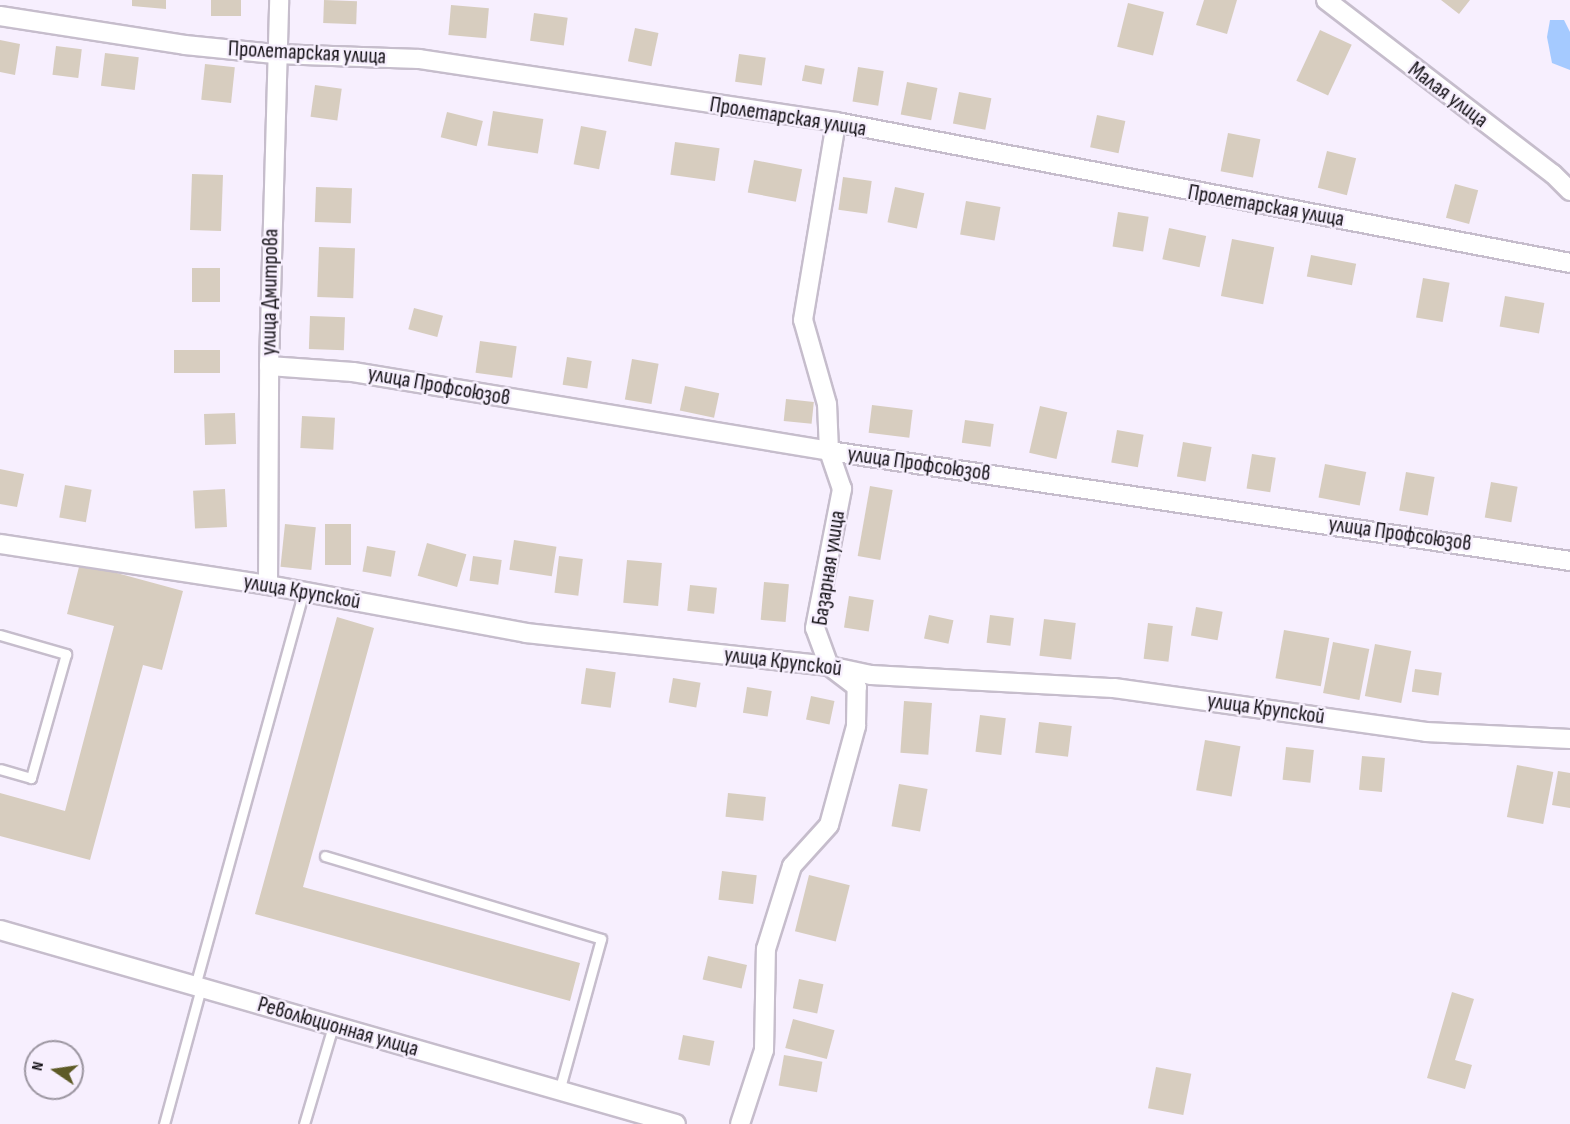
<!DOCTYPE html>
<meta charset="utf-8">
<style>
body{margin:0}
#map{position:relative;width:1570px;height:1124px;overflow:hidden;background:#f7effe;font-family:"Sofia Sans Condensed",sans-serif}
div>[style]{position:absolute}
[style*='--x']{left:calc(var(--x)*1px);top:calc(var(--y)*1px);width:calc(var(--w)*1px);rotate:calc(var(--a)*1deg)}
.water>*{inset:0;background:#a5caff}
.building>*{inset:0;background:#d7cdbf;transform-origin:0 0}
.roads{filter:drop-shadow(2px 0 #c6bdcc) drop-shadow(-2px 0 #c6bdcc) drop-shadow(0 2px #c6bdcc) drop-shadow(0 -2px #c6bdcc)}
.lane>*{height:9px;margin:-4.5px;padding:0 4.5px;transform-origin:4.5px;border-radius:4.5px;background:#fff}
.street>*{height:18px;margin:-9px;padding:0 9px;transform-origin:9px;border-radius:9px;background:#fff}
span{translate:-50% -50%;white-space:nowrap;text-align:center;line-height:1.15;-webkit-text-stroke:5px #f7effe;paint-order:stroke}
.street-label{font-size:22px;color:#131015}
.north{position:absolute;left:24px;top:1040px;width:60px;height:60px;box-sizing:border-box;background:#f7effe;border:2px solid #9c96a1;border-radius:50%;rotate:283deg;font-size:16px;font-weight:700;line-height:24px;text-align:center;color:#131015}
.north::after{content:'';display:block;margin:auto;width:21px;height:27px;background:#5d5a26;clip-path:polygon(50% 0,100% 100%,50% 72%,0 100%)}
</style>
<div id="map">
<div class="water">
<i style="clip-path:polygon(1550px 20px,1564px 20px,1570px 32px,1570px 70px,1552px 63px,1547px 37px)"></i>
</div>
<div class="building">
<i style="clip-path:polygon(132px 0,166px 0,166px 9px,132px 6px)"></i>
<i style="left:211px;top:0;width:30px;height:16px"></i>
<i style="left:324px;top:0;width:33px;height:23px;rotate:2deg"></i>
<i style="clip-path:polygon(1204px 0,1237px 0,1227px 34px,1196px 25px)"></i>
<i style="clip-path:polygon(1441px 0,1470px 0,1459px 14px)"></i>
<i style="left:1128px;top:3px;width:37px;height:45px;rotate:14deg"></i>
<i style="left:451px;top:5px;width:38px;height:30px;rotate:5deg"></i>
<i style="left:534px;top:13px;width:34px;height:28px;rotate:8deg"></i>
<i style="left:635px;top:28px;width:24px;height:34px;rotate:12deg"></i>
<i style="left:1320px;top:30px;width:35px;height:56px;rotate:25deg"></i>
<i style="clip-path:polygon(0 40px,20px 44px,15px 75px,0 72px)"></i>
<i style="left:56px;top:46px;width:26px;height:29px;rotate:7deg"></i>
<i style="left:105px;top:53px;width:34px;height:33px;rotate:7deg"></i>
<i style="left:739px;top:54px;width:27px;height:28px;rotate:8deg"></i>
<i style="left:205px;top:64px;width:30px;height:36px;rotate:6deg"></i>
<i style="left:805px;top:65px;width:20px;height:16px;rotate:11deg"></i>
<i style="left:858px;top:67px;width:26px;height:35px;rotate:9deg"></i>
<i style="left:907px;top:82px;width:31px;height:33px;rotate:11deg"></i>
<i style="left:315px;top:85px;width:27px;height:32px;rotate:8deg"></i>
<i style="left:959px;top:92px;width:33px;height:32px;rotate:11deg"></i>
<i style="left:493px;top:111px;width:51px;height:35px;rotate:9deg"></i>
<i style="left:447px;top:112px;width:37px;height:26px;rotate:14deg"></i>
<i style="left:1097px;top:115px;width:29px;height:33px;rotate:12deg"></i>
<i style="left:581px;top:126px;width:26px;height:39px;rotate:11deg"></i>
<i style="left:1228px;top:133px;width:33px;height:39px;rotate:11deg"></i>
<i style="left:675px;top:142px;width:45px;height:33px;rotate:8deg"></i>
<i style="left:1327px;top:151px;width:30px;height:38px;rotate:14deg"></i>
<i style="left:754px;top:160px;width:49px;height:33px;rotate:11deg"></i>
<i style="left:192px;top:174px;width:31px;height:56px;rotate:2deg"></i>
<i style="left:843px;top:177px;width:29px;height:33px;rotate:8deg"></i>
<i style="left:1455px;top:184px;width:24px;height:35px;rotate:15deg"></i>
<i style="left:316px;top:187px;width:36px;height:35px;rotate:2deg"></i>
<i style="left:895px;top:187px;width:30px;height:36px;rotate:12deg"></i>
<i style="left:966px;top:201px;width:35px;height:34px;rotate:10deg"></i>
<i style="left:1118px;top:212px;width:31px;height:35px;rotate:9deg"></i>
<i style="left:1169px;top:228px;width:38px;height:32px;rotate:12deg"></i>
<i style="left:1232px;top:239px;width:43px;height:58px;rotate:11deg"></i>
<i style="left:319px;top:247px;width:36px;height:50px;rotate:2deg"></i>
<i style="left:1311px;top:255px;width:46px;height:22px;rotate:11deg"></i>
<i style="left:192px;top:268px;width:28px;height:34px"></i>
<i style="left:1423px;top:278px;width:27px;height:40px;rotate:10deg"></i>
<i style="left:1505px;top:296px;width:40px;height:31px;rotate:10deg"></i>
<i style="left:414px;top:308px;width:30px;height:22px;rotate:15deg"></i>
<i style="left:310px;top:316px;width:35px;height:33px;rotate:2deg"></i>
<i style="left:480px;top:341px;width:37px;height:32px;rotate:8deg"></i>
<i style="left:174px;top:350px;width:46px;height:23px"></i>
<i style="left:567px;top:357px;width:25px;height:28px;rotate:9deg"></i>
<i style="left:632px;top:359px;width:27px;height:41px;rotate:10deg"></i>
<i style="left:685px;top:386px;width:35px;height:25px;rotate:12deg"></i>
<i style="left:786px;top:399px;width:28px;height:22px;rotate:6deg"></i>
<i style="left:872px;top:405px;width:41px;height:28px;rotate:7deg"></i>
<i style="left:1040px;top:406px;width:28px;height:48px;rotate:13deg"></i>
<i style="left:235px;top:413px;width:31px;height:31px;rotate:88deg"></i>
<i style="left:302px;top:416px;width:33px;height:32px;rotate:3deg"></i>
<i style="left:965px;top:420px;width:29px;height:23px;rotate:8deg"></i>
<i style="left:1117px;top:430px;width:27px;height:33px;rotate:10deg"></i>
<i style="left:1183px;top:442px;width:29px;height:35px;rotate:10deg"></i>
<i style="left:1252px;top:454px;width:24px;height:35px;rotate:9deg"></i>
<i style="left:1325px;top:464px;width:42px;height:34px;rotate:11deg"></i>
<i style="clip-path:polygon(0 469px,24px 474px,17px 507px,0 504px)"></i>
<i style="left:1406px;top:472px;width:29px;height:39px;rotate:10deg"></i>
<i style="left:1491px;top:482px;width:27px;height:36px;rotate:10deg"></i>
<i style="left:65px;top:485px;width:27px;height:33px;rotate:10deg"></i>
<i style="left:870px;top:486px;width:23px;height:71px;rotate:10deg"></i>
<i style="left:225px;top:489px;width:38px;height:32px;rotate:87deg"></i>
<i style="left:285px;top:524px;width:31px;height:43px;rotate:6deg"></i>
<i style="left:325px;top:524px;width:26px;height:41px"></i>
<i style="left:514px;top:540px;width:43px;height:30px;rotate:9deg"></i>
<i style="left:427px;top:543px;width:41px;height:34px;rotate:16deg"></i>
<i style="left:367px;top:546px;width:29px;height:26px;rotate:10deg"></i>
<i style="left:473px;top:556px;width:29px;height:25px;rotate:8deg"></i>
<i style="left:559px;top:556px;width:24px;height:37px;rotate:7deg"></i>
<i style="left:627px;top:560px;width:35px;height:43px;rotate:5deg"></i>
<i style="clip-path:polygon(80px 563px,183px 591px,162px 670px,143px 665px,90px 860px,0 836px,0 793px,65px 811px,114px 626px,67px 614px)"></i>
<i style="left:764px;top:582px;width:25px;height:38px;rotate:5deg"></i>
<i style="left:690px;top:585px;width:27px;height:26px;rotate:6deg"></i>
<i style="left:849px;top:596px;width:25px;height:32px;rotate:9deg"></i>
<i style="left:1196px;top:607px;width:27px;height:29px;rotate:10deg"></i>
<i style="left:929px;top:615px;width:25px;height:24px;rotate:12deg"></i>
<i style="left:990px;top:615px;width:24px;height:28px;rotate:7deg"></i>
<i style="clip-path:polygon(337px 617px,374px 628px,303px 887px,580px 963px,570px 1001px,255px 914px)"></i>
<i style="left:1044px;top:619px;width:32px;height:37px;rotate:7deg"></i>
<i style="left:1148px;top:623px;width:25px;height:36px;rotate:7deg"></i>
<i style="left:1284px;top:630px;width:46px;height:49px;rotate:10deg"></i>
<i style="left:1333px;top:642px;width:37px;height:52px;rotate:11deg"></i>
<i style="left:1375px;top:644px;width:37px;height:53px;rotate:11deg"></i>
<i style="left:586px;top:668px;width:30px;height:36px;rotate:8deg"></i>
<i style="left:1415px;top:669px;width:27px;height:23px;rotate:8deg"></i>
<i style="left:673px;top:678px;width:28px;height:25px;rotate:10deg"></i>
<i style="left:747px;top:687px;width:25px;height:26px;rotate:9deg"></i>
<i style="left:811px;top:696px;width:24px;height:24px;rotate:12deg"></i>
<i style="left:904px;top:701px;width:28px;height:52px;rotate:4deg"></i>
<i style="left:980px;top:715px;width:26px;height:37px;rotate:7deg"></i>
<i style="left:1039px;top:722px;width:33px;height:31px;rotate:7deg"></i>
<i style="left:1205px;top:740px;width:36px;height:51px;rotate:10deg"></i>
<i style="left:1286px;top:747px;width:28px;height:33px;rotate:6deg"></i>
<i style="left:1362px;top:756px;width:23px;height:34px;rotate:5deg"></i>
<i style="left:1517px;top:765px;width:37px;height:53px;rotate:11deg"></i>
<i style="clip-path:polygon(1558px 771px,1570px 773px,1570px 808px,1552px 805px)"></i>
<i style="left:899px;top:784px;width:29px;height:43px;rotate:10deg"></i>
<i style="left:728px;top:793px;width:38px;height:24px;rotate:6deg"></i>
<i style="left:722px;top:871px;width:35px;height:29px;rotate:7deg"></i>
<i style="left:809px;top:875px;width:42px;height:58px;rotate:14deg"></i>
<i style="left:708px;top:956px;width:40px;height:24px;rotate:13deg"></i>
<i style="left:799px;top:979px;width:25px;height:30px;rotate:12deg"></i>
<i style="clip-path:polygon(1452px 992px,1474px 999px,1455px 1060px,1472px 1065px,1465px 1089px,1427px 1078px)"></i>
<i style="left:793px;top:1019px;width:43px;height:30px;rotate:15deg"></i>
<i style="left:683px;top:1035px;width:32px;height:25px;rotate:11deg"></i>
<i style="left:784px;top:1055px;width:39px;height:31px;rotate:10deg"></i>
<i style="left:1156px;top:1067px;width:36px;height:42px;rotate:11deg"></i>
</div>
<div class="roads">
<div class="lane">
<i style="--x:0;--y:635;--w:69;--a:16.1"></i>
<i style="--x:66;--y:654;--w:129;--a:105.8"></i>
<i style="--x:31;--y:778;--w:32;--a:-164"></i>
<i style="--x:325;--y:856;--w:288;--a:16.7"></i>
<i style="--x:601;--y:939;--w:158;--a:105.4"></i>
<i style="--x:195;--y:986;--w:410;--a:-74.6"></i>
<i style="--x:164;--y:1124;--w:141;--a:-74.8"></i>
<i style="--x:304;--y:1124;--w:102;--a:-73.5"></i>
</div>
<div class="street">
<i style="--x:1326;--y:0;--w:286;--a:37.5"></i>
<i style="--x:1553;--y:174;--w:24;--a:45"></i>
<i style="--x:0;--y:16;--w:187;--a:8.9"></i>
<i style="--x:185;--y:45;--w:90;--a:5.7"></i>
<i style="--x:275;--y:54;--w:144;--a:2"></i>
<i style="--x:419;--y:59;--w:422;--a:8.6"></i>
<i style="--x:836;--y:122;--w:747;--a:10.87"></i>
<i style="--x:269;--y:366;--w:84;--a:4.1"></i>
<i style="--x:353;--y:372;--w:483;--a:9.4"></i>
<i style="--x:829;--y:451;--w:749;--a:8.44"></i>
<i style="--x:0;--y:544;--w:271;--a:8.7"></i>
<i style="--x:268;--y:585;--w:262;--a:10.5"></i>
<i style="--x:526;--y:633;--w:305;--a:6.2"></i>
<i style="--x:829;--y:666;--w:43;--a:12.1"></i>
<i style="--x:871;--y:675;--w:243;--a:3.1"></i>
<i style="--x:1114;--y:688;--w:315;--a:8"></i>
<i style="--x:1426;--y:732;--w:144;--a:2.8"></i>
<i style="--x:268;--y:585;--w:219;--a:-89.7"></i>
<i style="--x:269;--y:366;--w:366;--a:-88.4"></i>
<i style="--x:0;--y:930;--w:703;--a:16.01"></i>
<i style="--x:740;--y:1124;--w:78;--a:-72"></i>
<i style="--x:764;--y:1050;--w:101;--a:-88.9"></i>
<i style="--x:766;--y:949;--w:87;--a:-72.6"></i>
<i style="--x:792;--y:866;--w:55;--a:-47.9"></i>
<i style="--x:829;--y:825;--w:103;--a:-74.7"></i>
<i style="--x:856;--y:726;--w:39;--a:-89"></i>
<i style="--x:857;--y:687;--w:35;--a:-143"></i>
<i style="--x:829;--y:666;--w:40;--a:-110.2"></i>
<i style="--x:815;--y:628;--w:142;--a:-79"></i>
<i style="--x:842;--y:489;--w:40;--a:-108.9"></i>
<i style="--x:829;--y:451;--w:47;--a:-92.4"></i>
<i style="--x:827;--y:404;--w:87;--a:-105.9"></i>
<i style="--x:803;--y:320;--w:201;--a:-80.5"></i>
</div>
</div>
<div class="street-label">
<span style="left:307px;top:53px;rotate:3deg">Пролетарская улица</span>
<span style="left:1448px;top:95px;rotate:37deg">Малая улица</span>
<span style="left:788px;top:117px;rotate:9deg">Пролетарская улица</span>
<span style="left:1266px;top:206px;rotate:10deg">Пролетарская улица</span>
<span style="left:270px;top:292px;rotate:-89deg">улица Дмитрова</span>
<span style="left:439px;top:386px;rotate:10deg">улица Профсоюзов</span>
<span style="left:919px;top:464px;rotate:8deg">улица Профсоюзов</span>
<span style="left:1400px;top:534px;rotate:8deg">улица Профсоюзов</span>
<span style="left:829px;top:568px;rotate:-81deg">Базарная улица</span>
<span style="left:302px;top:592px;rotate:10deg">улица Крупской</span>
<span style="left:783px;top:662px;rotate:7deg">улица Крупской</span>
<span style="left:1266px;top:709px;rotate:8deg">улица Крупской</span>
<span style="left:338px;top:1027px;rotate:16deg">Революционная улица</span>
</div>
<div class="north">N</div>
</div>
